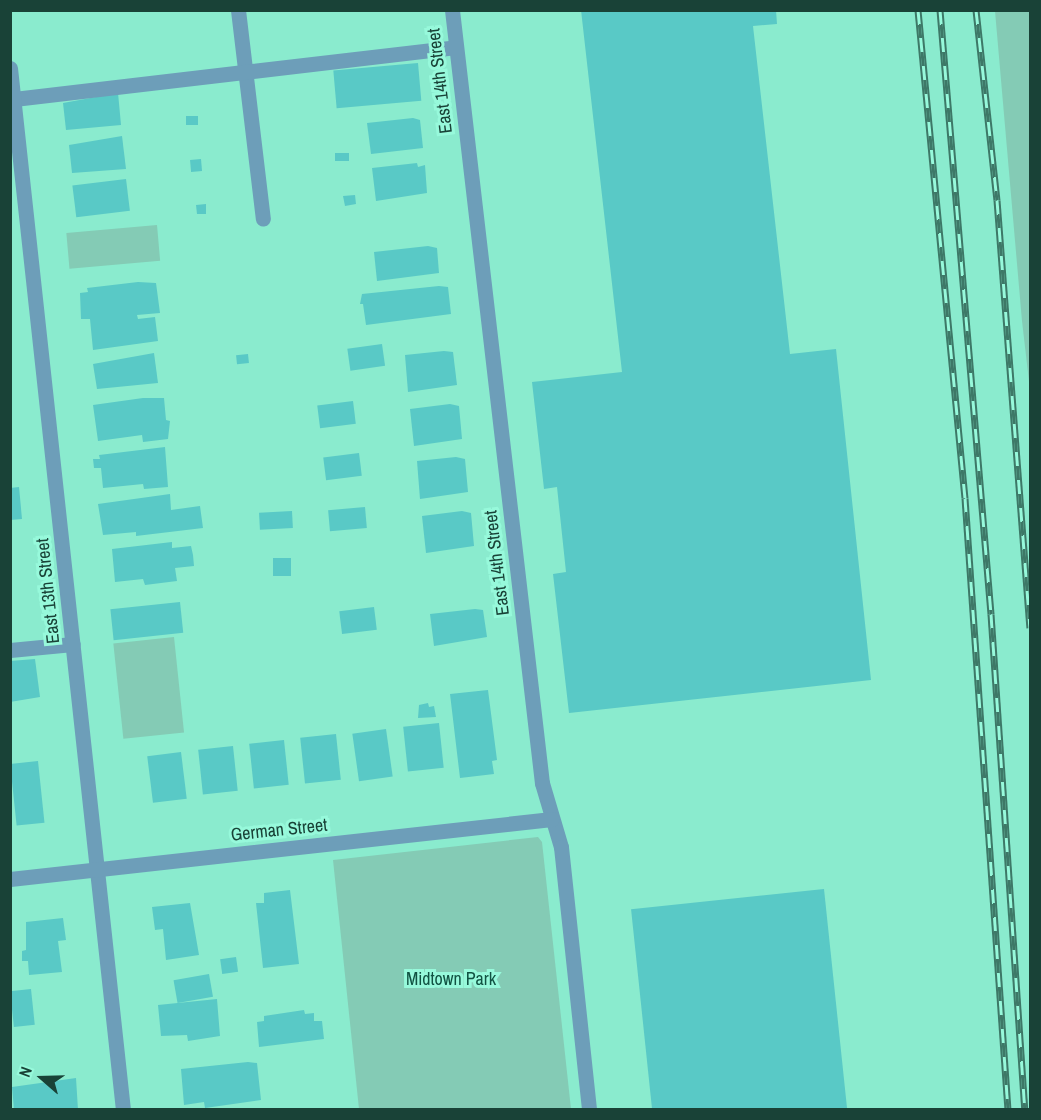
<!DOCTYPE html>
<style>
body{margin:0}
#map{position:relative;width:1041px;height:1120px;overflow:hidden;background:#8aebce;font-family:"Archivo Narrow",sans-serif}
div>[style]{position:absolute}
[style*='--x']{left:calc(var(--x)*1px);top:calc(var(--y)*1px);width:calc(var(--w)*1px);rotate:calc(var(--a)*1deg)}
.green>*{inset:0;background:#84cbb5;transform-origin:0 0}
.building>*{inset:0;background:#59c9c6;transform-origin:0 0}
.lane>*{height:15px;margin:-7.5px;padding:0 7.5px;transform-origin:7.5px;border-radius:7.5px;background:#6d9eb9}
.street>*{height:15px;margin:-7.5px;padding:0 7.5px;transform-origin:7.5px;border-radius:7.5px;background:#6d9eb9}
.rail>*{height:7px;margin-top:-3.5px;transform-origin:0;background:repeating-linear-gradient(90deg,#97f9db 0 14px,#3d7867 0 28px);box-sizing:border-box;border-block:2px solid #3d7867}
span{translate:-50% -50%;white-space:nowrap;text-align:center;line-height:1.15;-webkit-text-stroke:6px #97f9db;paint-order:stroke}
.street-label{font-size:18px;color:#194237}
.park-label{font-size:18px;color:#115242}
.frame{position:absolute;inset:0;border:12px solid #194237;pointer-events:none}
.north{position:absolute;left:12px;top:1048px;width:60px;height:60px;-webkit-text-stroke:4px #97f9db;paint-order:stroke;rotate:290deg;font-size:16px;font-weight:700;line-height:24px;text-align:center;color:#194237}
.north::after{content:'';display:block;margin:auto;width:21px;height:27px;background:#194237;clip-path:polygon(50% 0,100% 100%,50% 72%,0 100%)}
</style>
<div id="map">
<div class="green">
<i style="clip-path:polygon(995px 11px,1030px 11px,1030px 390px,1022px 321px)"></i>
<i style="left:157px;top:225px;width:36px;height:91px;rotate:85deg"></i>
<i style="left:174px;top:637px;width:96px;height:61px;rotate:84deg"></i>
<i style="clip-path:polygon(538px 837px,542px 842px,571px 1109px,359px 1109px,333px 860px)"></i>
</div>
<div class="building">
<i style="clip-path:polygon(581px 10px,776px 10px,777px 24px,753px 26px,790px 354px,836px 349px,871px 680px,569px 713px,553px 574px,566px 572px,557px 487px,544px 489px,532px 382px,622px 372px)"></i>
<i style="left:418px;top:63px;width:38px;height:85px;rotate:85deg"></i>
<i style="clip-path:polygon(118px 93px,121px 125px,66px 130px,63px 103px)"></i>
<i style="left:198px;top:116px;width:9px;height:12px;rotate:90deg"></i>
<i style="clip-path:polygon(413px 118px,420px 120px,423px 148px,371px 154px,367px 123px)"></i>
<i style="clip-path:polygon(122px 136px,126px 169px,72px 173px,69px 145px)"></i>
<i style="left:349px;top:153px;width:8px;height:14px;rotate:90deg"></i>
<i style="left:201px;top:159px;width:12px;height:11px;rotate:85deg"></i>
<i style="clip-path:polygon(417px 163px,418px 167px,425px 165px,427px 193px,376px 201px,372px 168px)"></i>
<i style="left:126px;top:179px;width:32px;height:54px;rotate:83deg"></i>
<i style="clip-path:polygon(355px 195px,356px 204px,345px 206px,343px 196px)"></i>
<i style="clip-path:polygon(206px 204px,206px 214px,197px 214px,196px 205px)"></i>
<i style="clip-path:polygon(428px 246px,437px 248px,439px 273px,377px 281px,374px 252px)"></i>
<i style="clip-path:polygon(138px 282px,156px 283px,160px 313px,137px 315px,138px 319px,155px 317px,158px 341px,93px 350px,90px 319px,81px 319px,80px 293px,88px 292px,87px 288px)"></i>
<i style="clip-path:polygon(439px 286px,448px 287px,451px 314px,366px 325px,363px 304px,360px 304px,362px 294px)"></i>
<i style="left:382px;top:344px;width:22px;height:35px;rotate:82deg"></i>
<i style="clip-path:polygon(444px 351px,453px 352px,457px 385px,408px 392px,405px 355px)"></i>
<i style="clip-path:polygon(154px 353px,158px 383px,97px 389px,93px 364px)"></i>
<i style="left:248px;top:354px;width:9px;height:12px;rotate:84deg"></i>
<i style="clip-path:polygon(143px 398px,164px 398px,166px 420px,170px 421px,168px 439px,143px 442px,142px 435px,98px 441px,93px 405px)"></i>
<i style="left:353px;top:401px;width:23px;height:36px;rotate:83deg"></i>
<i style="clip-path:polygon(450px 404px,459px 406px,462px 439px,414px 446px,410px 409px)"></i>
<i style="clip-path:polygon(165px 447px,168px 487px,144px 489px,143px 484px,103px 488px,101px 468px,94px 468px,93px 459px,100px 459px,99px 455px)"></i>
<i style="left:359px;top:453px;width:23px;height:36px;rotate:83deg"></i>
<i style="clip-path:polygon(456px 457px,465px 459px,468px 492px,420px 499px,417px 461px)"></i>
<i style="clip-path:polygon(19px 487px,22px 519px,10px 520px,10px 488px)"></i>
<i style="clip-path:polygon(170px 494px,171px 510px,200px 506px,203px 528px,136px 536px,136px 532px,103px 535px,98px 504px)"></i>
<i style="left:365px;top:507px;width:21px;height:37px;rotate:85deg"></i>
<i style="left:292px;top:511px;width:17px;height:33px;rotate:87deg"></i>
<i style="clip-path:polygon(462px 511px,471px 513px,474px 546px,426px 553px,422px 516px)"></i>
<i style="clip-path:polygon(172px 542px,172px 548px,191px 546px,193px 555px,194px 566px,175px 568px,177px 581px,145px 585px,143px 579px,115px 582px,112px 549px)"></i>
<i style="left:273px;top:558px;width:18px;height:18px"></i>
<i style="left:180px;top:602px;width:31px;height:70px;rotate:84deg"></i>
<i style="left:374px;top:607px;width:23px;height:35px;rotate:83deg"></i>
<i style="clip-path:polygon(475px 609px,483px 610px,487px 637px,434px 646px,430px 614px)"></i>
<i style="clip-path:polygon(35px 659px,40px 697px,10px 702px,10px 661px)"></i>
<i style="clip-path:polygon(488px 690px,497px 760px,492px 761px,494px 774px,460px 778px,450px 694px)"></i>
<i style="clip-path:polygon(428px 703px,429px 707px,434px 706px,436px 717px,418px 718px,419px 705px)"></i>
<i style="left:439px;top:723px;width:45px;height:36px;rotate:84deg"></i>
<i style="left:386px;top:729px;width:48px;height:34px;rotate:82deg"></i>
<i style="left:336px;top:734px;width:46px;height:36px;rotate:84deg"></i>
<i style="left:284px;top:740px;width:45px;height:35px;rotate:84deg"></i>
<i style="left:233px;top:746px;width:45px;height:35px;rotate:84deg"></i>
<i style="left:181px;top:752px;width:47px;height:34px;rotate:83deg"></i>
<i style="left:38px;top:761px;width:62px;height:28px;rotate:84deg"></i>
<i style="left:824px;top:889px;width:222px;height:194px;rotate:84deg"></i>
<i style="clip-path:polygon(290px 890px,299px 964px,263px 968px,256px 903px,264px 903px,264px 893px)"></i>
<i style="clip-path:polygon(190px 903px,199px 955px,166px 960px,163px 929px,155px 930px,152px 907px)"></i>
<i style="clip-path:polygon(63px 918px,66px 940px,58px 941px,62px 972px,29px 975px,28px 961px,22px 961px,22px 951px,26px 950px,26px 922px)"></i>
<i style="left:236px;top:957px;width:15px;height:16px;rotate:82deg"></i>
<i style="left:209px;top:974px;width:23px;height:36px;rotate:80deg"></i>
<i style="left:31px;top:989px;width:36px;height:21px;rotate:84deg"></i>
<i style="clip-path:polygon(217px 999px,220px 1036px,188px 1041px,187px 1035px,161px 1036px,158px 1005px)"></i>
<i style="clip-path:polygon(304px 1010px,305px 1014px,314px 1013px,314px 1021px,322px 1021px,324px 1039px,259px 1047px,257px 1022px,264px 1021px,264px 1016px)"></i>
<i style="clip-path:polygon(248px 1062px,257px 1063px,261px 1100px,205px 1108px,204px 1102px,184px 1105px,181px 1069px)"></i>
<i style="clip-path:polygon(76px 1078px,78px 1110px,14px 1110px,12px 1087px)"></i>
</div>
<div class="lane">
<i style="--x:238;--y:10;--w:210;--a:83.2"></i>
<i style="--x:14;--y:99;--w:445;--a:-6.7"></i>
<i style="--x:10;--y:650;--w:63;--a:-5.4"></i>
</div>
<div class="street">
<i style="--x:452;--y:10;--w:778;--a:83.36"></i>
<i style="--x:542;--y:783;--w:67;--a:73.5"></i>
<i style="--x:561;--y:847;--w:264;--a:83.9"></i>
<i style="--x:10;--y:68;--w:1048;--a:83.81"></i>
<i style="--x:10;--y:879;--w:545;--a:-6.32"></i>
</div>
<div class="rail">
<i style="--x:918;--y:10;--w:490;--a:84.5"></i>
<i style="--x:965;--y:498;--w:614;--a:85.98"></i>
<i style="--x:940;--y:10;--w:606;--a:85.17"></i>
<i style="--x:991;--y:614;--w:497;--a:86.1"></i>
<i style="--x:976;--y:10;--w:191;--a:83.7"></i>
<i style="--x:997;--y:200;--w:429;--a:85.6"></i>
</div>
<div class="street-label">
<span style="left:440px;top:81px;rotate:-97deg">East 14th Street</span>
<span style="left:497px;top:563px;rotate:-97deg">East 14th Street</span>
<span style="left:48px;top:591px;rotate:-96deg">East 13th Street</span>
<span style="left:279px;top:830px;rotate:-6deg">German Street</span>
</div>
<div class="park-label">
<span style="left:451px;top:979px">Midtown Park</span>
</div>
<div class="frame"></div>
<div class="north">N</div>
</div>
